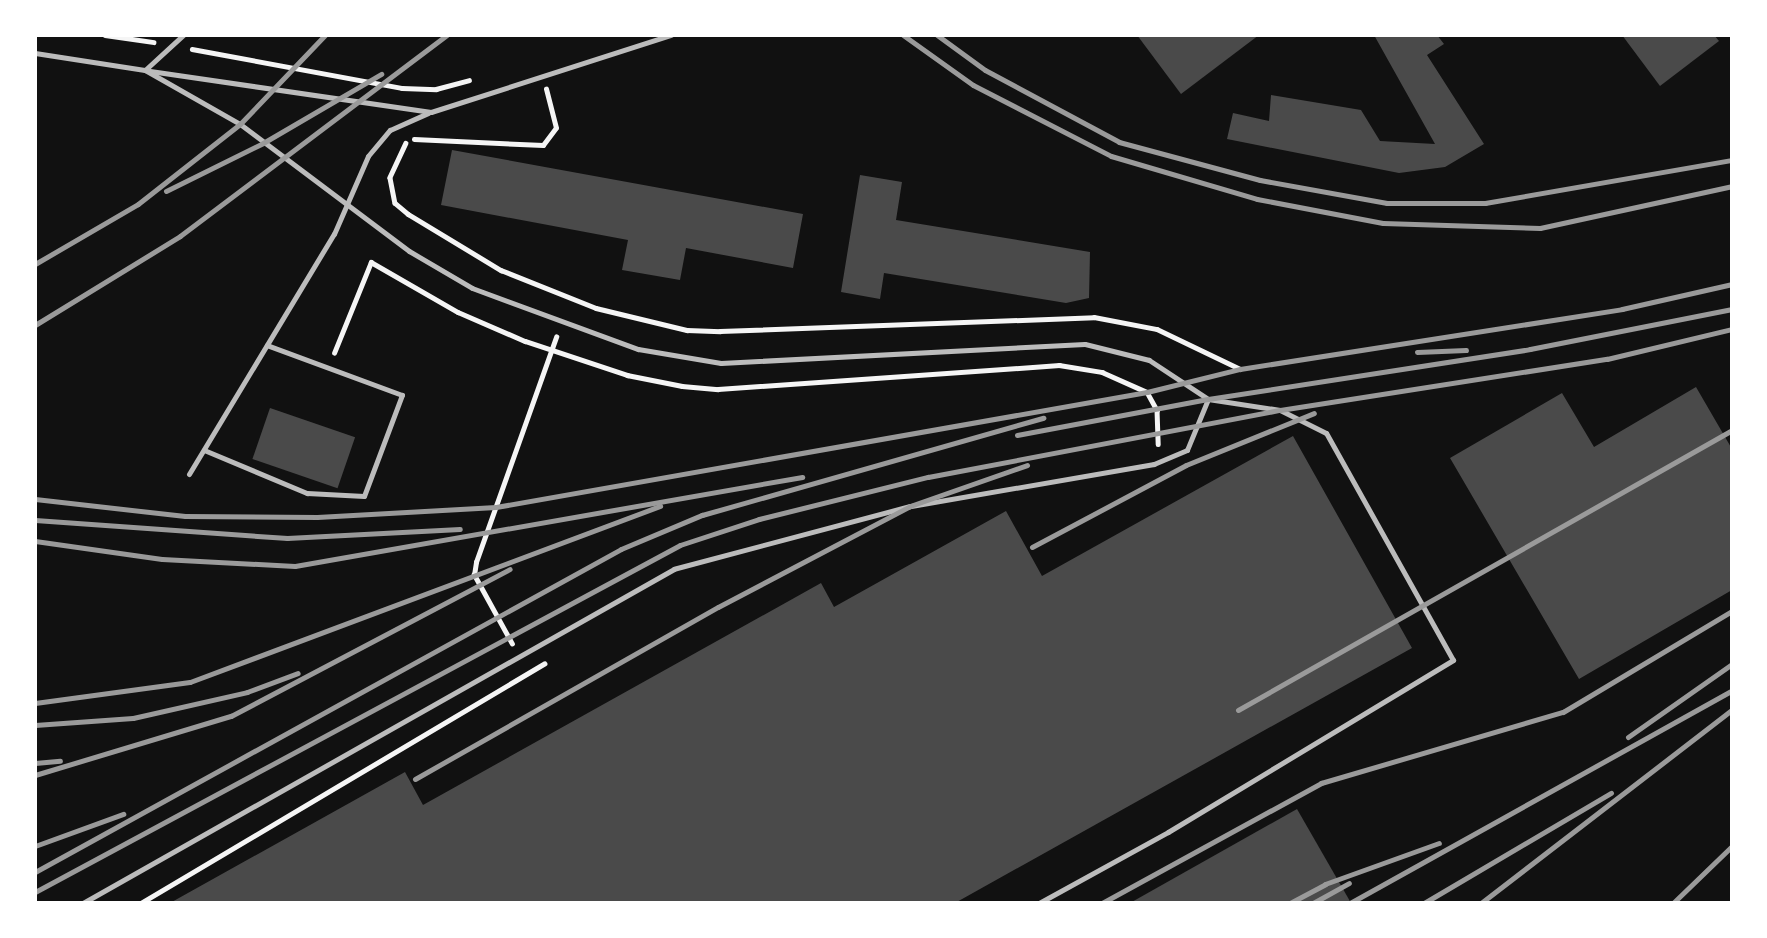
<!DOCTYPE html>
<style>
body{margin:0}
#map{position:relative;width:1767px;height:938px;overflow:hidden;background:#111;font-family:"DM Sans",sans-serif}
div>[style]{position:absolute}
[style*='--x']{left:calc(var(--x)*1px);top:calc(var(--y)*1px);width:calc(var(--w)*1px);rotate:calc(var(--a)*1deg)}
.building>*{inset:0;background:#4a4a4a;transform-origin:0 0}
.path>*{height:4.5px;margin:-2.25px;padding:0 2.25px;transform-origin:2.25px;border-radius:2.25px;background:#f5f5f5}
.service>*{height:5px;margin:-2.5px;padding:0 2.5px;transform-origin:2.5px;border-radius:2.5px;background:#bcbcbc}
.rail>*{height:5px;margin:-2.5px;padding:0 2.5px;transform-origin:2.5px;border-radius:2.5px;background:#9a9a9a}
span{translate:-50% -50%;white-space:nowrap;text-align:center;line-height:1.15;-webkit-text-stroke:7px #fff;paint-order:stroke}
.frame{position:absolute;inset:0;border:37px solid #fff;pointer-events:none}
</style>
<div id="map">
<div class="building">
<i style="clip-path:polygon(1137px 35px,1259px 35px,1181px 94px)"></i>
<i style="clip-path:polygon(1374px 35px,1437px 35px,1444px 44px,1427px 55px,1484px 144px,1445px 167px,1399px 173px,1227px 139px,1233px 113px,1269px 121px,1271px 95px,1361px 110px,1380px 141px,1435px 144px)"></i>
<i style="clip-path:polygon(1622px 35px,1714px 35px,1719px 41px,1660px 86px)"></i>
<i style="clip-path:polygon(452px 150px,803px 214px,793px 268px,686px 248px,680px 280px,622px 270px,628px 240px,441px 205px)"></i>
<i style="clip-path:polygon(860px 175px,902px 182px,896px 220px,1090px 252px,1089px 298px,1066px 303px,884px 273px,880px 299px,841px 292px)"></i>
<i style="clip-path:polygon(1696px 387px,1732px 449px,1732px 590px,1579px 679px,1450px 458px,1562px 393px,1594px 447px)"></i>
<i style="left:270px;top:408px;width:90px;height:54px;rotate:19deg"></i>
<i style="clip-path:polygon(1293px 436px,1412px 648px,955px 903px,170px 903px,405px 772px,423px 805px,821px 583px,834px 607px,1006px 511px,1042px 576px)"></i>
<i style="clip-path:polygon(1297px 809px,1351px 903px,1130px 903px)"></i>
</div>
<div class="path">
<i style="--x:105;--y:35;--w:49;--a:8.3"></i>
<i style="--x:192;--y:49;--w:214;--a:10.5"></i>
<i style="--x:402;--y:88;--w:34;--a:2"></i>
<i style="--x:436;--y:89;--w:34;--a:-15"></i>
<i style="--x:414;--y:139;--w:129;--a:2.7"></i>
<i style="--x:543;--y:145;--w:21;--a:-53"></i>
<i style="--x:556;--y:128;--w:40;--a:-104.4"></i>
<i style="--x:406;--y:143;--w:38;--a:115"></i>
<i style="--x:390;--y:178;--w:25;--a:79"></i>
<i style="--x:395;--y:203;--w:17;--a:40"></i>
<i style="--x:408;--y:214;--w:109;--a:31.1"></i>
<i style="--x:501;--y:270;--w:102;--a:21.8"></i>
<i style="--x:596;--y:308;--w:94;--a:13.6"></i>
<i style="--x:687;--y:330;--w:33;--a:2"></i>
<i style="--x:720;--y:331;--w:374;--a:-2.1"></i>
<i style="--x:1094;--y:317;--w:64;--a:10.8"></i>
<i style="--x:1157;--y:329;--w:92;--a:25.7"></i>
<i style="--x:334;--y:353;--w:98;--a:-67.9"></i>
<i style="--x:371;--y:262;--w:100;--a:29.9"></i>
<i style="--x:458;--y:312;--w:73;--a:23.4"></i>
<i style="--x:525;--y:341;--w:108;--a:18.4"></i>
<i style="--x:627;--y:375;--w:56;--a:11.3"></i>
<i style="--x:682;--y:386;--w:36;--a:5"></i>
<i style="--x:718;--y:389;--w:342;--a:-4"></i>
<i style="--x:1059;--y:365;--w:44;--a:9.2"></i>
<i style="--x:1102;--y:372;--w:49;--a:24"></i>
<i style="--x:1147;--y:392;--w:21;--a:61"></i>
<i style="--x:1157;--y:410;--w:34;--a:88"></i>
<i style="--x:512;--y:644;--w:79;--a:-118.8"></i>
<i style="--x:474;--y:575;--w:13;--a:-81"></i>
<i style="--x:476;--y:562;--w:239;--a:-70.4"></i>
<i style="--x:141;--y:903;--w:469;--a:-30.7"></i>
</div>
<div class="service">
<i style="--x:35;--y:53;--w:111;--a:8.8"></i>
<i style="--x:145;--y:70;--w:109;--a:29.6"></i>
<i style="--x:240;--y:124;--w:211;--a:36.9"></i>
<i style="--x:409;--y:251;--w:73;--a:30.4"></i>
<i style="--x:472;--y:288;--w:177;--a:20.2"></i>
<i style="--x:638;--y:349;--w:84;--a:9.6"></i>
<i style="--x:721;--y:363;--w:364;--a:-3"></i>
<i style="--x:1085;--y:344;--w:66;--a:14"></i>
<i style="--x:1149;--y:360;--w:71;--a:33.5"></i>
<i style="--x:1208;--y:399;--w:55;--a:112.4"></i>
<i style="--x:1187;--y:450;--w:36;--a:157"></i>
<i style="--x:1154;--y:464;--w:248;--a:170.2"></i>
<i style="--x:910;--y:506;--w:244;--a:165.1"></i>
<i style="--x:674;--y:569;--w:679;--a:150.53"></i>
<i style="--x:145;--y:70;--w:52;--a:-42.6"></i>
<i style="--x:150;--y:71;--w:284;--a:8.3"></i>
<i style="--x:431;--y:112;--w:252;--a:-17.8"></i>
<i style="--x:204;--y:450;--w:112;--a:22.7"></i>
<i style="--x:307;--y:493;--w:57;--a:3"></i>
<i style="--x:364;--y:496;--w:108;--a:-69.4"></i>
<i style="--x:402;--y:395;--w:144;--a:-159.7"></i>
<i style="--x:189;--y:474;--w:280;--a:-58.9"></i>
<i style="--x:334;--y:234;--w:85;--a:-66.4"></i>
<i style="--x:368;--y:156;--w:34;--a:-50"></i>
<i style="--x:390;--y:130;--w:42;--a:-24.1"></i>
<i style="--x:1039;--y:903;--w:147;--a:-28.8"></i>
<i style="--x:1168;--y:832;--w:333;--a:-31.1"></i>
<i style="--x:1453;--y:660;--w:260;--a:-119.2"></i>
<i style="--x:1326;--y:433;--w:51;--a:-153.4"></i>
<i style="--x:1280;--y:410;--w:73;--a:-171.3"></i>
</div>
<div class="rail">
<i style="--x:903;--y:35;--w:86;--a:35.5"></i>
<i style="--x:973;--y:85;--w:155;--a:27.2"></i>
<i style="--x:1111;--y:156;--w:152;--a:16.4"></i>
<i style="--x:1257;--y:199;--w:128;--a:10.8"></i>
<i style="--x:1383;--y:223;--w:157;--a:1.8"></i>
<i style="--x:1540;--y:228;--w:197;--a:-12.3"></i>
<i style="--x:937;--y:35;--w:59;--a:36.1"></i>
<i style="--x:985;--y:70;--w:152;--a:28.2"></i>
<i style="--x:1119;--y:142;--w:146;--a:15.1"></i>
<i style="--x:1260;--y:180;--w:129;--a:10.3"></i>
<i style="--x:1387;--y:203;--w:98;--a:0"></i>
<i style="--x:1485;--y:203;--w:251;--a:-9.9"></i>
<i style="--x:166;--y:191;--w:108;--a:-26.3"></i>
<i style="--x:263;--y:143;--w:137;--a:-30.3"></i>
<i style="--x:35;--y:264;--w:119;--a:-30.2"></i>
<i style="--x:138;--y:204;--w:130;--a:-38.1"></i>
<i style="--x:240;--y:124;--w:123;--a:-46.3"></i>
<i style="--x:35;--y:325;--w:170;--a:-31.5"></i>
<i style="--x:180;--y:236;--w:334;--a:-37"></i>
<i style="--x:1417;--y:352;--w:49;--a:-2.3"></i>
<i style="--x:1017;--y:435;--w:194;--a:-10.7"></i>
<i style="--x:1208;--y:399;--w:326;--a:-8.8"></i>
<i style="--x:1530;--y:349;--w:206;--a:-11.2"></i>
<i style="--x:35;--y:499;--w:151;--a:6.5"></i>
<i style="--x:185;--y:516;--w:132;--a:0.4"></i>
<i style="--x:317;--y:517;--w:179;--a:-3.2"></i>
<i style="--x:496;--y:507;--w:661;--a:-10.02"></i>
<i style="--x:1147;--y:392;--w:96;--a:-13.9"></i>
<i style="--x:1240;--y:369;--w:387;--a:-8.9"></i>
<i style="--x:1622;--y:309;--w:113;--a:-12.8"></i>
<i style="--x:35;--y:520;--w:253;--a:4.1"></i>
<i style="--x:287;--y:538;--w:173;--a:-3"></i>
<i style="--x:35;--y:541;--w:128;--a:8.1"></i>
<i style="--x:162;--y:559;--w:133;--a:3"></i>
<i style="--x:295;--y:566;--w:515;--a:-9.96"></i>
<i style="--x:1032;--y:547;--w:174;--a:-28"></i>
<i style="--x:1186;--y:465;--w:138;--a:-22.1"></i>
<i style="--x:35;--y:703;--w:156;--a:-7.7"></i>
<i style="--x:190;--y:682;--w:502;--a:-20.53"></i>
<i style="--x:1238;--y:710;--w:568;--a:-29.54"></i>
<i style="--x:35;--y:725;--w:98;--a:-4.1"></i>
<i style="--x:133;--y:718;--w:117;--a:-12.8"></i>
<i style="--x:247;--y:692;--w:54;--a:-20.4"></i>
<i style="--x:1628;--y:737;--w:127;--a:-35.1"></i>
<i style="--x:35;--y:763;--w:25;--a:-5"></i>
<i style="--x:35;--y:775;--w:205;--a:-16.8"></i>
<i style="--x:231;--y:716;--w:315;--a:-27.8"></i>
<i style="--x:415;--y:779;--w:348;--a:-29.6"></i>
<i style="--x:718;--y:607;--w:217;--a:-27.7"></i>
<i style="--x:910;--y:506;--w:124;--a:-19.3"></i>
<i style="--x:35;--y:846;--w:94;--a:-20"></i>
<i style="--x:35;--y:872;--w:669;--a:-28.86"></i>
<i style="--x:621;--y:549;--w:88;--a:-22.8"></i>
<i style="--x:702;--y:515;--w:355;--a:-15.9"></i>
<i style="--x:35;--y:892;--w:732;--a:-28.28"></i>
<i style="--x:680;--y:545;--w:83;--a:-18.2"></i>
<i style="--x:759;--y:519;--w:174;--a:-14"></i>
<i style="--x:928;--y:477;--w:358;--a:-10.8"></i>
<i style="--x:1280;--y:410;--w:331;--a:-8.9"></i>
<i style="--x:1607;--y:359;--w:129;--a:-13.5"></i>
<i style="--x:1102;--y:903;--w:250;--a:-28.7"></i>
<i style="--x:1321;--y:783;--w:252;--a:-16.4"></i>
<i style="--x:1563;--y:712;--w:197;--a:-30.9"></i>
<i style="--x:1290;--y:903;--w:40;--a:-28"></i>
<i style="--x:1325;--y:884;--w:121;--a:-19.8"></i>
<i style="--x:1313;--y:903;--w:41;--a:-29.1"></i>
<i style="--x:1350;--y:903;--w:437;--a:-29.1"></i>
<i style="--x:1424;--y:903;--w:217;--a:-30.5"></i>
<i style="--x:1481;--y:903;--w:317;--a:-37.6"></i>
<i style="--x:1673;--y:903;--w:82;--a:-44"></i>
</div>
<div class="frame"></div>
</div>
